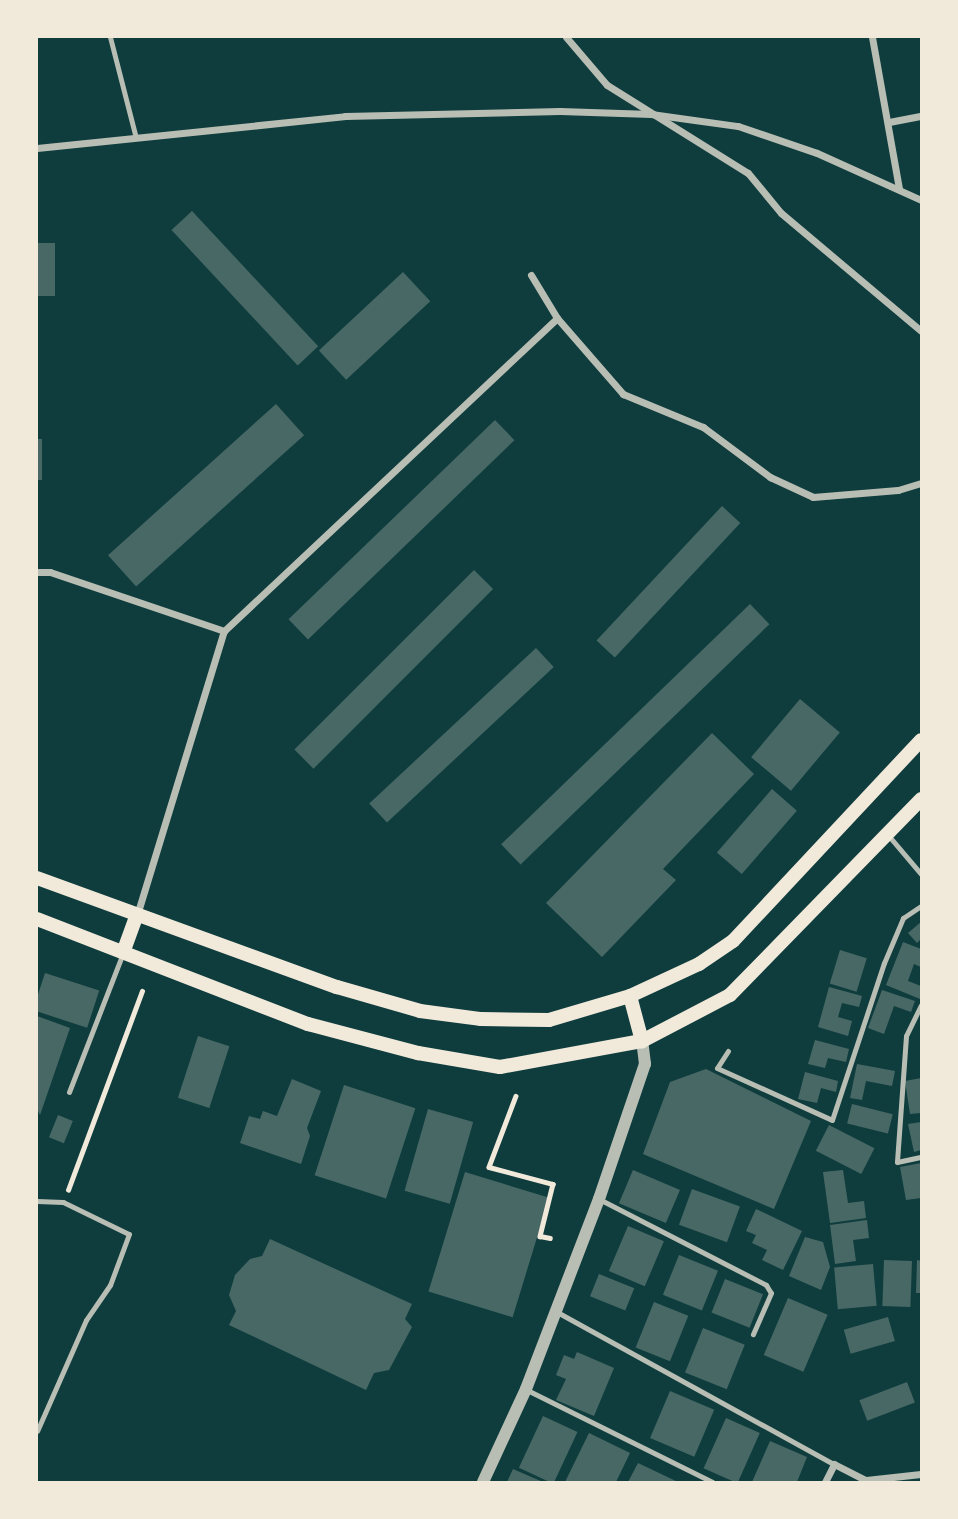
<!DOCTYPE html>
<style>
body{margin:0}
#map{position:relative;width:958px;height:1519px;overflow:hidden;background:#0f3d3e;font-family:"IBM Plex Sans",sans-serif}
div>[style]{position:absolute}
[style*='--x']{left:calc(var(--x)*1px);top:calc(var(--y)*1px);width:calc(var(--w)*1px);rotate:calc(var(--a)*1deg)}
.building>*{inset:0;background:#486865;transform-origin:0 0}
.path>*{height:4.5px;margin:-2.25px;padding:0 2.25px;transform-origin:2.25px;border-radius:2.25px;background:#f1e9da}
.service>*{height:5px;margin:-2.5px;padding:0 2.5px;transform-origin:2.5px;border-radius:2.5px;background:#b8beb3}
.minor>*{height:7px;margin:-3.5px;padding:0 3.5px;transform-origin:3.5px;border-radius:3.5px;background:#b8beb3}
.tertiary>*{height:12px;margin:-6px;padding:0 6px;transform-origin:6px;border-radius:6px;background:#b8beb3}
.secondary>*{height:14px;margin:-7px;padding:0 7px;transform-origin:7px;border-radius:7px;background:#f1e9da}
span{translate:-50% -50%;white-space:nowrap;text-align:center;line-height:1.15;-webkit-text-stroke:5px #f1e9da;paint-order:stroke}
.frame{position:absolute;inset:0;border:38px solid #f1e9da;pointer-events:none}
</style>
<div id="map">
<div class="building">
<i style="left:192px;top:211px;width:185px;height:28px;rotate:47deg"></i>
<i style="left:37px;top:243px;width:18px;height:53px"></i>
<i style="left:403px;top:272px;width:40px;height:115px;rotate:47deg"></i>
<i style="left:276px;top:404px;width:42px;height:226px;rotate:48deg"></i>
<i style="left:495px;top:420px;width:28px;height:287px;rotate:46deg"></i>
<i style="left:37px;top:439px;width:5px;height:41px"></i>
<i style="left:722px;top:506px;width:25px;height:184px;rotate:43deg"></i>
<i style="left:474px;top:570px;width:27px;height:254px;rotate:45deg"></i>
<i style="left:750px;top:604px;width:28px;height:346px;rotate:46deg"></i>
<i style="left:536px;top:648px;width:26px;height:228px;rotate:47deg"></i>
<i style="left:800px;top:699px;width:52px;height:76px;rotate:40deg"></i>
<i style="clip-path:polygon(712px 733px,754px 774px,663px 869px,676px 880px,602px 957px,546px 903px)"></i>
<i style="left:772px;top:789px;width:33px;height:84px;rotate:41deg"></i>
<i style="clip-path:polygon(921px 922px,921px 939px,917px 943px,908px 933px)"></i>
<i style="clip-path:polygon(903px 942px,921px 949px,921px 967px,914px 964px,908px 981px,921px 986px,920px 999px,886px 985px)"></i>
<i style="left:840px;top:950px;width:28px;height:35px;rotate:17deg"></i>
<i style="left:45px;top:973px;width:57px;height:39px;rotate:18deg"></i>
<i style="clip-path:polygon(829px 987px,862px 996px,859px 1007px,842px 1003px,838px 1017px,852px 1021px,848px 1036px,818px 1027px)"></i>
<i style="clip-path:polygon(882px 990px,915px 1001px,911px 1012px,894px 1006px,884px 1034px,868px 1028px)"></i>
<i style="clip-path:polygon(37px 1016px,70px 1028px,40px 1115px,37px 1109px)"></i>
<i style="left:198px;top:1036px;width:33px;height:65px;rotate:18deg"></i>
<i style="clip-path:polygon(815px 1040px,849px 1049px,846px 1062px,828px 1058px,825px 1068px,808px 1064px)"></i>
<i style="clip-path:polygon(857px 1064px,895px 1071px,892px 1086px,866px 1081px,862px 1100px,850px 1098px)"></i>
<i style="clip-path:polygon(706px 1069px,811px 1121px,774px 1209px,643px 1154px,670px 1082px)"></i>
<i style="clip-path:polygon(805px 1072px,838px 1081px,836px 1092px,821px 1088px,817px 1103px,798px 1099px)"></i>
<i style="clip-path:polygon(921px 1078px,921px 1113px,910px 1114px,905px 1081px)"></i>
<i style="clip-path:polygon(292px 1079px,321px 1091px,307px 1128px,310px 1136px,301px 1164px,240px 1143px,249px 1116px,260px 1119px,263px 1111px,277px 1116px)"></i>
<i style="left:344px;top:1085px;width:75px;height:95px;rotate:18deg"></i>
<i style="left:852px;top:1104px;width:42px;height:20px;rotate:14deg"></i>
<i style="left:428px;top:1109px;width:47px;height:85px;rotate:16deg"></i>
<i style="left:58px;top:1115px;width:16px;height:24px;rotate:22deg"></i>
<i style="clip-path:polygon(921px 1122px,921px 1150px,914px 1152px,908px 1124px)"></i>
<i style="left:829px;top:1125px;width:51px;height:29px;rotate:27deg"></i>
<i style="clip-path:polygon(921px 1163px,921px 1198px,906px 1200px,900px 1167px)"></i>
<i style="left:633px;top:1170px;width:51px;height:36px;rotate:23deg"></i>
<i style="clip-path:polygon(843px 1170px,848px 1203px,864px 1201px,866px 1218px,830px 1223px,823px 1172px)"></i>
<i style="left:465px;top:1172px;width:88px;height:125px;rotate:17deg"></i>
<i style="left:692px;top:1189px;width:51px;height:38px;rotate:20deg"></i>
<i style="clip-path:polygon(756px 1209px,802px 1231px,783px 1270px,762px 1260px,767px 1250px,752px 1243px,756px 1235px,746px 1231px)"></i>
<i style="clip-path:polygon(867px 1220px,869px 1238px,853px 1240px,856px 1261px,835px 1264px,830px 1225px)"></i>
<i style="left:628px;top:1226px;width:39px;height:49px;rotate:23deg"></i>
<i style="clip-path:polygon(805px 1237px,823px 1242px,830px 1267px,821px 1290px,789px 1276px)"></i>
<i style="clip-path:polygon(270px 1239px,412px 1304px,405px 1319px,412px 1327px,389px 1370px,374px 1373px,366px 1390px,229px 1325px,236px 1311px,229px 1295px,235px 1275px,250px 1259px,262px 1256px)"></i>
<i style="left:679px;top:1255px;width:42px;height:43px;rotate:22deg"></i>
<i style="left:884px;top:1260px;width:28px;height:46px;rotate:2deg"></i>
<i style="clip-path:polygon(917px 1260px,921px 1261px,921px 1293px,916px 1293px)"></i>
<i style="left:873px;top:1264px;width:42px;height:39px;rotate:85deg"></i>
<i style="left:599px;top:1274px;width:38px;height:24px;rotate:22deg"></i>
<i style="left:725px;top:1279px;width:41px;height:36px;rotate:22deg"></i>
<i style="left:788px;top:1298px;width:43px;height:62px;rotate:23deg"></i>
<i style="left:654px;top:1302px;width:37px;height:49px;rotate:22deg"></i>
<i style="left:888px;top:1317px;width:25px;height:46px;rotate:74deg"></i>
<i style="left:703px;top:1328px;width:45px;height:48px;rotate:22deg"></i>
<i style="clip-path:polygon(577px 1352px,614px 1368px,594px 1416px,556px 1400px,566px 1379px,556px 1375px,564px 1355px,574px 1359px)"></i>
<i style="left:907px;top:1382px;width:22px;height:51px;rotate:69deg"></i>
<i style="left:670px;top:1391px;width:48px;height:51px;rotate:23deg"></i>
<i style="left:543px;top:1416px;width:38px;height:57px;rotate:25deg"></i>
<i style="left:726px;top:1418px;width:37px;height:55px;rotate:24deg"></i>
<i style="clip-path:polygon(589px 1433px,630px 1453px,616px 1482px,565px 1482px)"></i>
<i style="clip-path:polygon(770px 1441px,807px 1457px,797px 1482px,752px 1482px)"></i>
<i style="clip-path:polygon(638px 1463px,678px 1482px,628px 1482px)"></i>
<i style="clip-path:polygon(513px 1469px,543px 1482px,507px 1482px)"></i>
</div>
<div class="path">
<i style="--x:516;--y:1096;--w:76;--a:110.8"></i>
<i style="--x:489;--y:1167;--w:66;--a:14.9"></i>
<i style="--x:553;--y:1184;--w:54;--a:104"></i>
<i style="--x:540;--y:1236;--w:10;--a:11"></i>
<i style="--x:68;--y:1190;--w:212;--a:-69.6"></i>
</div>
<div class="service">
<i style="--x:110;--y:37;--w:104;--a:75.6"></i>
<i style="--x:888;--y:835;--w:51;--a:49.8"></i>
<i style="--x:921;--y:1005;--w:34;--a:116"></i>
<i style="--x:906;--y:1036;--w:126;--a:94.1"></i>
<i style="--x:897;--y:1162;--w:25;--a:-12"></i>
<i style="--x:728;--y:1051;--w:20;--a:123"></i>
<i style="--x:717;--y:1068;--w:126;--a:24.3"></i>
<i style="--x:832;--y:1120;--w:165;--a:-71.7"></i>
<i style="--x:884;--y:963;--w:49;--a:-67.1"></i>
<i style="--x:903;--y:918;--w:22;--a:-34"></i>
<i style="--x:69;--y:1092;--w:149;--a:-68.8"></i>
<i style="--x:599;--y:1199;--w:188;--a:27.2"></i>
<i style="--x:766;--y:1285;--w:9;--a:58"></i>
<i style="--x:771;--y:1293;--w:45;--a:113.7"></i>
<i style="--x:37;--y:1201;--w:26;--a:2"></i>
<i style="--x:63;--y:1202;--w:73;--a:25.9"></i>
<i style="--x:129;--y:1234;--w:54;--a:110.4"></i>
<i style="--x:110;--y:1285;--w:42;--a:124.4"></i>
<i style="--x:86;--y:1320;--w:121;--a:113.8"></i>
<i style="--x:557;--y:1312;--w:316;--a:28.8"></i>
<i style="--x:527;--y:1390;--w:207;--a:26.4"></i>
</div>
<div class="minor">
<i style="--x:566;--y:37;--w:63;--a:49.5"></i>
<i style="--x:607;--y:85;--w:166;--a:32"></i>
<i style="--x:748;--y:173;--w:52;--a:50.5"></i>
<i style="--x:781;--y:213;--w:183;--a:40.1"></i>
<i style="--x:872;--y:37;--w:154;--a:79.9"></i>
<i style="--x:889;--y:122;--w:33;--a:-11"></i>
<i style="--x:37;--y:148;--w:310;--a:-5.9"></i>
<i style="--x:345;--y:116;--w:215;--a:-1.3"></i>
<i style="--x:560;--y:111;--w:91;--a:1.9"></i>
<i style="--x:651;--y:114;--w:88;--a:7.9"></i>
<i style="--x:738;--y:126;--w:83;--a:18.9"></i>
<i style="--x:817;--y:153;--w:114;--a:24.3"></i>
<i style="--x:531;--y:275;--w:50;--a:58.8"></i>
<i style="--x:557;--y:318;--w:101;--a:49"></i>
<i style="--x:623;--y:394;--w:87;--a:22.4"></i>
<i style="--x:703;--y:427;--w:84;--a:36.7"></i>
<i style="--x:770;--y:477;--w:47;--a:24.9"></i>
<i style="--x:813;--y:497;--w:85;--a:-4.7"></i>
<i style="--x:898;--y:490;--w:24;--a:-17"></i>
<i style="--x:37;--y:572;--w:13;--a:0"></i>
<i style="--x:50;--y:572;--w:184;--a:18.7"></i>
<i style="--x:137;--y:915;--w:297;--a:-73"></i>
<i style="--x:224;--y:631;--w:457;--a:-43.2"></i>
<i style="--x:825;--y:1482;--w:20;--a:-63"></i>
<i style="--x:834;--y:1464;--w:36;--a:27"></i>
<i style="--x:866;--y:1480;--w:55;--a:-6.2"></i>
</div>
<div class="tertiary">
<i style="--x:483;--y:1482;--w:102;--a:-65.2"></i>
<i style="--x:526;--y:1389;--w:204;--a:-69"></i>
<i style="--x:599;--y:1199;--w:143;--a:-71.2"></i>
<i style="--x:645;--y:1064;--w:23;--a:-97"></i>
</div>
<div class="secondary">
<i style="--x:37;--y:878;--w:319;--a:20"></i>
<i style="--x:337;--y:987;--w:86;--a:16.1"></i>
<i style="--x:420;--y:1011;--w:62;--a:7.5"></i>
<i style="--x:481;--y:1019;--w:68;--a:0.8"></i>
<i style="--x:549;--y:1020;--w:84;--a:-16.5"></i>
<i style="--x:630;--y:996;--w:76;--a:-24.9"></i>
<i style="--x:699;--y:964;--w:41;--a:-34.1"></i>
<i style="--x:733;--y:941;--w:275;--a:-46.9"></i>
<i style="--x:37;--y:919;--w:291;--a:21.2"></i>
<i style="--x:308;--y:1024;--w:114;--a:14.8"></i>
<i style="--x:418;--y:1053;--w:83;--a:9.7"></i>
<i style="--x:500;--y:1067;--w:144;--a:-10.4"></i>
<i style="--x:642;--y:1041;--w:99;--a:-27.6"></i>
<i style="--x:730;--y:995;--w:274;--a:-45.7"></i>
<i style="--x:124;--y:950;--w:37;--a:-70"></i>
<i style="--x:630;--y:996;--w:47;--a:75.1"></i>
</div>
<div class="frame"></div>
</div>
